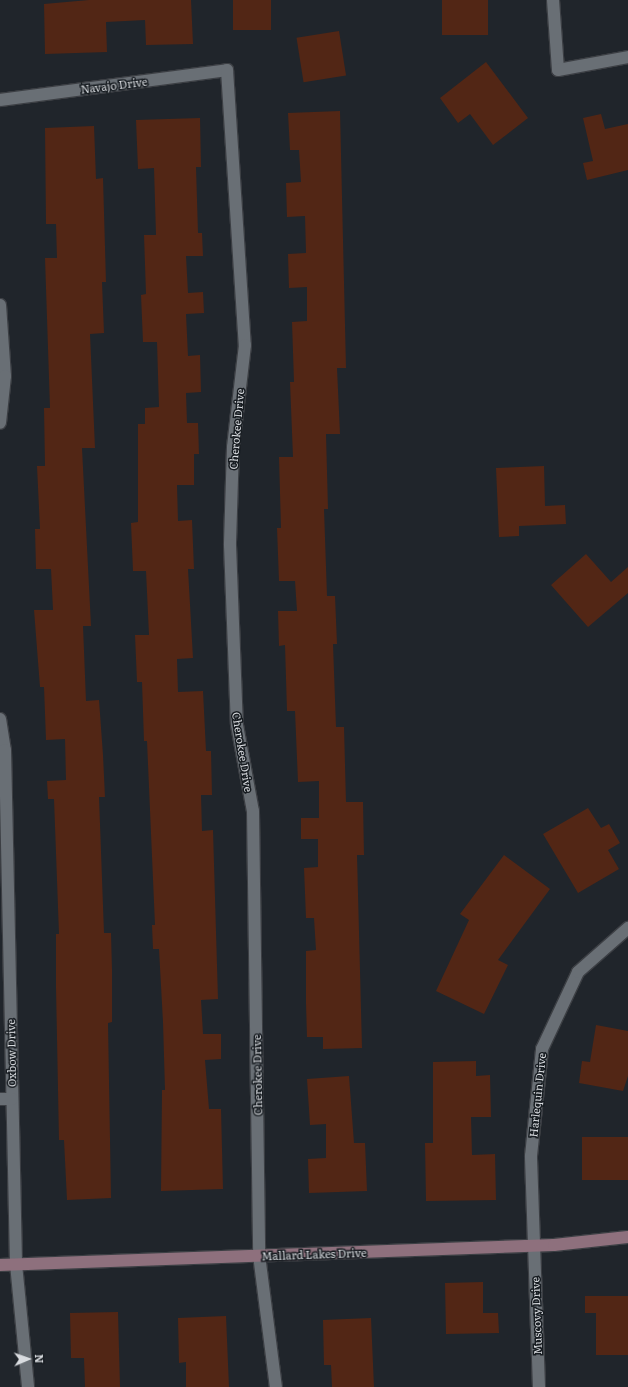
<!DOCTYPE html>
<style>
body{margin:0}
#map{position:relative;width:628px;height:1387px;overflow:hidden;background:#20252b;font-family:Literata,serif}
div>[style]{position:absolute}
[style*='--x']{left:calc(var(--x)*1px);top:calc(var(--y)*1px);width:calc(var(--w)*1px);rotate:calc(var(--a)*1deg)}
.building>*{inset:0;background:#522615;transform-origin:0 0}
.roads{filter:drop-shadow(1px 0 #3c3f44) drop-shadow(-1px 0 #3c3f44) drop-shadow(0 1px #3c3f44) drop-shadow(0 -1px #3c3f44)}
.street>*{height:12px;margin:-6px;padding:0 6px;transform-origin:6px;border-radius:6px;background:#696f75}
.secondary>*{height:12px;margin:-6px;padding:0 6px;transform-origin:6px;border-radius:6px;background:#8e707d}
span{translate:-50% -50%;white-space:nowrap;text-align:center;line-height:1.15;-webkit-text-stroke:3px #171c21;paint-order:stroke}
.street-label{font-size:11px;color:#d9dce0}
.north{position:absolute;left:8px;top:1339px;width:40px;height:40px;-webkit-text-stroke:3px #171c21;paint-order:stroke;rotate:88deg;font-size:11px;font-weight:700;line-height:16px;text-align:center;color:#d9dce0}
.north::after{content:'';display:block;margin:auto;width:14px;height:18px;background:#d9dce0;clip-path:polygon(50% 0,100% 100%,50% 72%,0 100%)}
</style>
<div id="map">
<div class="building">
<i style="clip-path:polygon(89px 0,191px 0,193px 44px,146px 45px,145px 20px,106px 22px,107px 52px,45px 54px,44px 4px)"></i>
<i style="left:233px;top:0;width:38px;height:30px"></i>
<i style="left:442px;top:0;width:46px;height:35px"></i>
<i style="left:339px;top:31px;width:45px;height:43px;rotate:81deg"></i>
<i style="clip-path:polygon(486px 62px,528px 118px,493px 145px,470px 114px,458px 123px,440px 98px)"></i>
<i style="clip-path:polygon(340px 111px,346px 368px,337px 368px,340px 434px,326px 434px,328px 509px,324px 509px,327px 596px,335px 596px,337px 644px,333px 644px,336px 727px,344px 727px,346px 802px,363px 802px,364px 855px,357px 855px,362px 1048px,323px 1049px,323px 1037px,307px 1037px,306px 1003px,306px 951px,316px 950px,314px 918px,306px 918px,304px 868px,318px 867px,318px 839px,301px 839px,301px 818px,319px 818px,319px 781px,298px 782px,295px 711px,287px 711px,285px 645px,279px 646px,278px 611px,297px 611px,295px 581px,279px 581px,277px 528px,281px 528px,279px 457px,293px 457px,290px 382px,294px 382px,292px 322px,307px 321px,307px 287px,289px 288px,288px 254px,306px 253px,305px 216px,287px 217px,286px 183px,301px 182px,299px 150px,290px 150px,288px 113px)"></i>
<i style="clip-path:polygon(601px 114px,605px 129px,628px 124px,628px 170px,587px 180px,583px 163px,593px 161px,583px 118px)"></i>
<i style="clip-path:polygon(200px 118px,201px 167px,196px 167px,198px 233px,202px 233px,203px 256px,186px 256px,188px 293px,203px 292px,204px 313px,186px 314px,188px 356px,200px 355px,201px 392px,186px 393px,187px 423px,198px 423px,199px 454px,194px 454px,194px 485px,177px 485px,178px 521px,192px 520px,194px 569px,188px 569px,193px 658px,177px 659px,178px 692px,203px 691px,206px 751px,211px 751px,212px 795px,201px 795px,202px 831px,213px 830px,218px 999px,201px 1000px,203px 1034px,221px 1034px,221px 1059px,205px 1060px,209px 1109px,221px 1109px,223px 1189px,161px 1191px,162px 1090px,165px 1090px,163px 1022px,159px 949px,153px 949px,152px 925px,155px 925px,147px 741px,144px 741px,142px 682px,137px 682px,135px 635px,149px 635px,146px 571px,133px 571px,131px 523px,138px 522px,138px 424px,145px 424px,145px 408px,159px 407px,157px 342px,143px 342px,141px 295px,146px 294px,144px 235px,156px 235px,154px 168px,138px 169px,136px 120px)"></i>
<i style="clip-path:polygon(94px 126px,96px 179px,103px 178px,106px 282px,102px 282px,104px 333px,90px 334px,95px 448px,82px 448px,91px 626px,83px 626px,86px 701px,99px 700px,103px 755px,105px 797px,99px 797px,104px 933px,111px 933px,112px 970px,112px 1022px,108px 1023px,111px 1198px,67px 1200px,64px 1140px,59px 1140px,56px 987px,56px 934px,59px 934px,54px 799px,48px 799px,47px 781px,66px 780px,65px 739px,46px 740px,44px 687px,40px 687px,34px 610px,53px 610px,51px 569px,36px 569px,35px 529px,40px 529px,37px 466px,45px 466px,44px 408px,50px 408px,45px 258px,57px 258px,56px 224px,46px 224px,45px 128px)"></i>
<i style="clip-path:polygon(544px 466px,545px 506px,565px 505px,566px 524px,519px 526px,519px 536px,499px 537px,496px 468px)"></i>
<i style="clip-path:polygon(586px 554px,611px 582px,628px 567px,628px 593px,588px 627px,551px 585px)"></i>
<i style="clip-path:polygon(588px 808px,601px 828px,609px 824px,620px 843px,608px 850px,619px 869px,578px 893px,543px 834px)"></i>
<i style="clip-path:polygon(504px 855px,550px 889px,498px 960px,508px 965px,484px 1014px,436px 991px,469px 920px,460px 914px)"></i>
<i style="clip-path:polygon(596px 1025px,628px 1031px,628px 1076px,623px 1091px,579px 1083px,582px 1061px,590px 1062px)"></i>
<i style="clip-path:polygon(476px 1061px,476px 1076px,490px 1075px,491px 1117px,471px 1117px,472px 1155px,495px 1154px,496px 1200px,426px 1201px,425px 1143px,433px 1143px,433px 1062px)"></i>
<i style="clip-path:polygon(349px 1076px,354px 1143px,365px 1143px,367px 1191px,309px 1193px,308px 1159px,326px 1158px,326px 1124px,310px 1125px,307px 1079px)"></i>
<i style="left:628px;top:1137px;width:43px;height:46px;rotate:90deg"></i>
<i style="clip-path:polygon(483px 1282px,483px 1313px,498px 1313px,499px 1333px,446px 1334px,445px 1283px)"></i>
<i style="clip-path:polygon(585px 1296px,628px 1296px,628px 1355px,596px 1355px,596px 1313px,585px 1313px)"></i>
<i style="clip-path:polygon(118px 1312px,120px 1387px,85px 1387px,84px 1358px,71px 1358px,70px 1313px)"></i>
<i style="clip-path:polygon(226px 1316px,229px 1387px,186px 1387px,186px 1362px,179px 1363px,178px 1318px)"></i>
<i style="clip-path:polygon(371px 1318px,374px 1387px,332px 1387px,331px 1365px,324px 1365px,323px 1320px)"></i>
</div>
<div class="roads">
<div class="street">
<i style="--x:553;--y:0;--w:70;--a:85.9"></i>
<i style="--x:558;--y:70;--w:71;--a:-10.5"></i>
<i style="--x:0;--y:100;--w:229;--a:-7.5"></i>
<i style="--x:227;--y:70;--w:276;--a:86.3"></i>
<i style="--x:245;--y:345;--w:103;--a:96.7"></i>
<i style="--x:233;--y:447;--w:98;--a:91.8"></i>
<i style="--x:230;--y:545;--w:180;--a:87.8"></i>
<i style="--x:237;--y:725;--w:87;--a:79.5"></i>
<i style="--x:253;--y:811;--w:444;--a:89.2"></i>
<i style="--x:259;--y:1255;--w:133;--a:82.7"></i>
<i style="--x:0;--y:305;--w:71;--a:86"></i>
<i style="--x:5;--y:376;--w:47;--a:96.1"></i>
<i style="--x:0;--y:719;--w:31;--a:81"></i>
<i style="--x:5;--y:750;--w:514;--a:88.77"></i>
<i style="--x:16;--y:1264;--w:124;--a:84.4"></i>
<i style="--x:0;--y:1099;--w:12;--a:0"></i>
<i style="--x:539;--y:1387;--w:231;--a:-92"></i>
<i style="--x:531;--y:1156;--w:108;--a:-84.1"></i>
<i style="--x:542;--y:1049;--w:85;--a:-64.9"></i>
<i style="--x:578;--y:972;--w:67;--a:-41.3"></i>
</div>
<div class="secondary">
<i style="--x:0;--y:1265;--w:554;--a:-2.07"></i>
<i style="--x:554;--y:1245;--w:74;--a:-6.2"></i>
</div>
</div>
<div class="street-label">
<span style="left:114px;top:85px;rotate:-7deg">Navajo Drive</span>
<span style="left:236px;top:429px;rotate:-85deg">Cherokee Drive</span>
<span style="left:243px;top:752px;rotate:81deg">Cherokee Drive</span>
<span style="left:11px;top:1053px;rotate:-91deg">Oxbow Drive</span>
<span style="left:257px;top:1075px;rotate:-91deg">Cherokee Drive</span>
<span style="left:537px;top:1095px;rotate:-84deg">Harlequin Drive</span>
<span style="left:314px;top:1254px;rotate:-2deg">Mallard Lakes Drive</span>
<span style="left:536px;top:1316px;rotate:-92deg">Muscovy Drive</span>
</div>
<div class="north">N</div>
</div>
